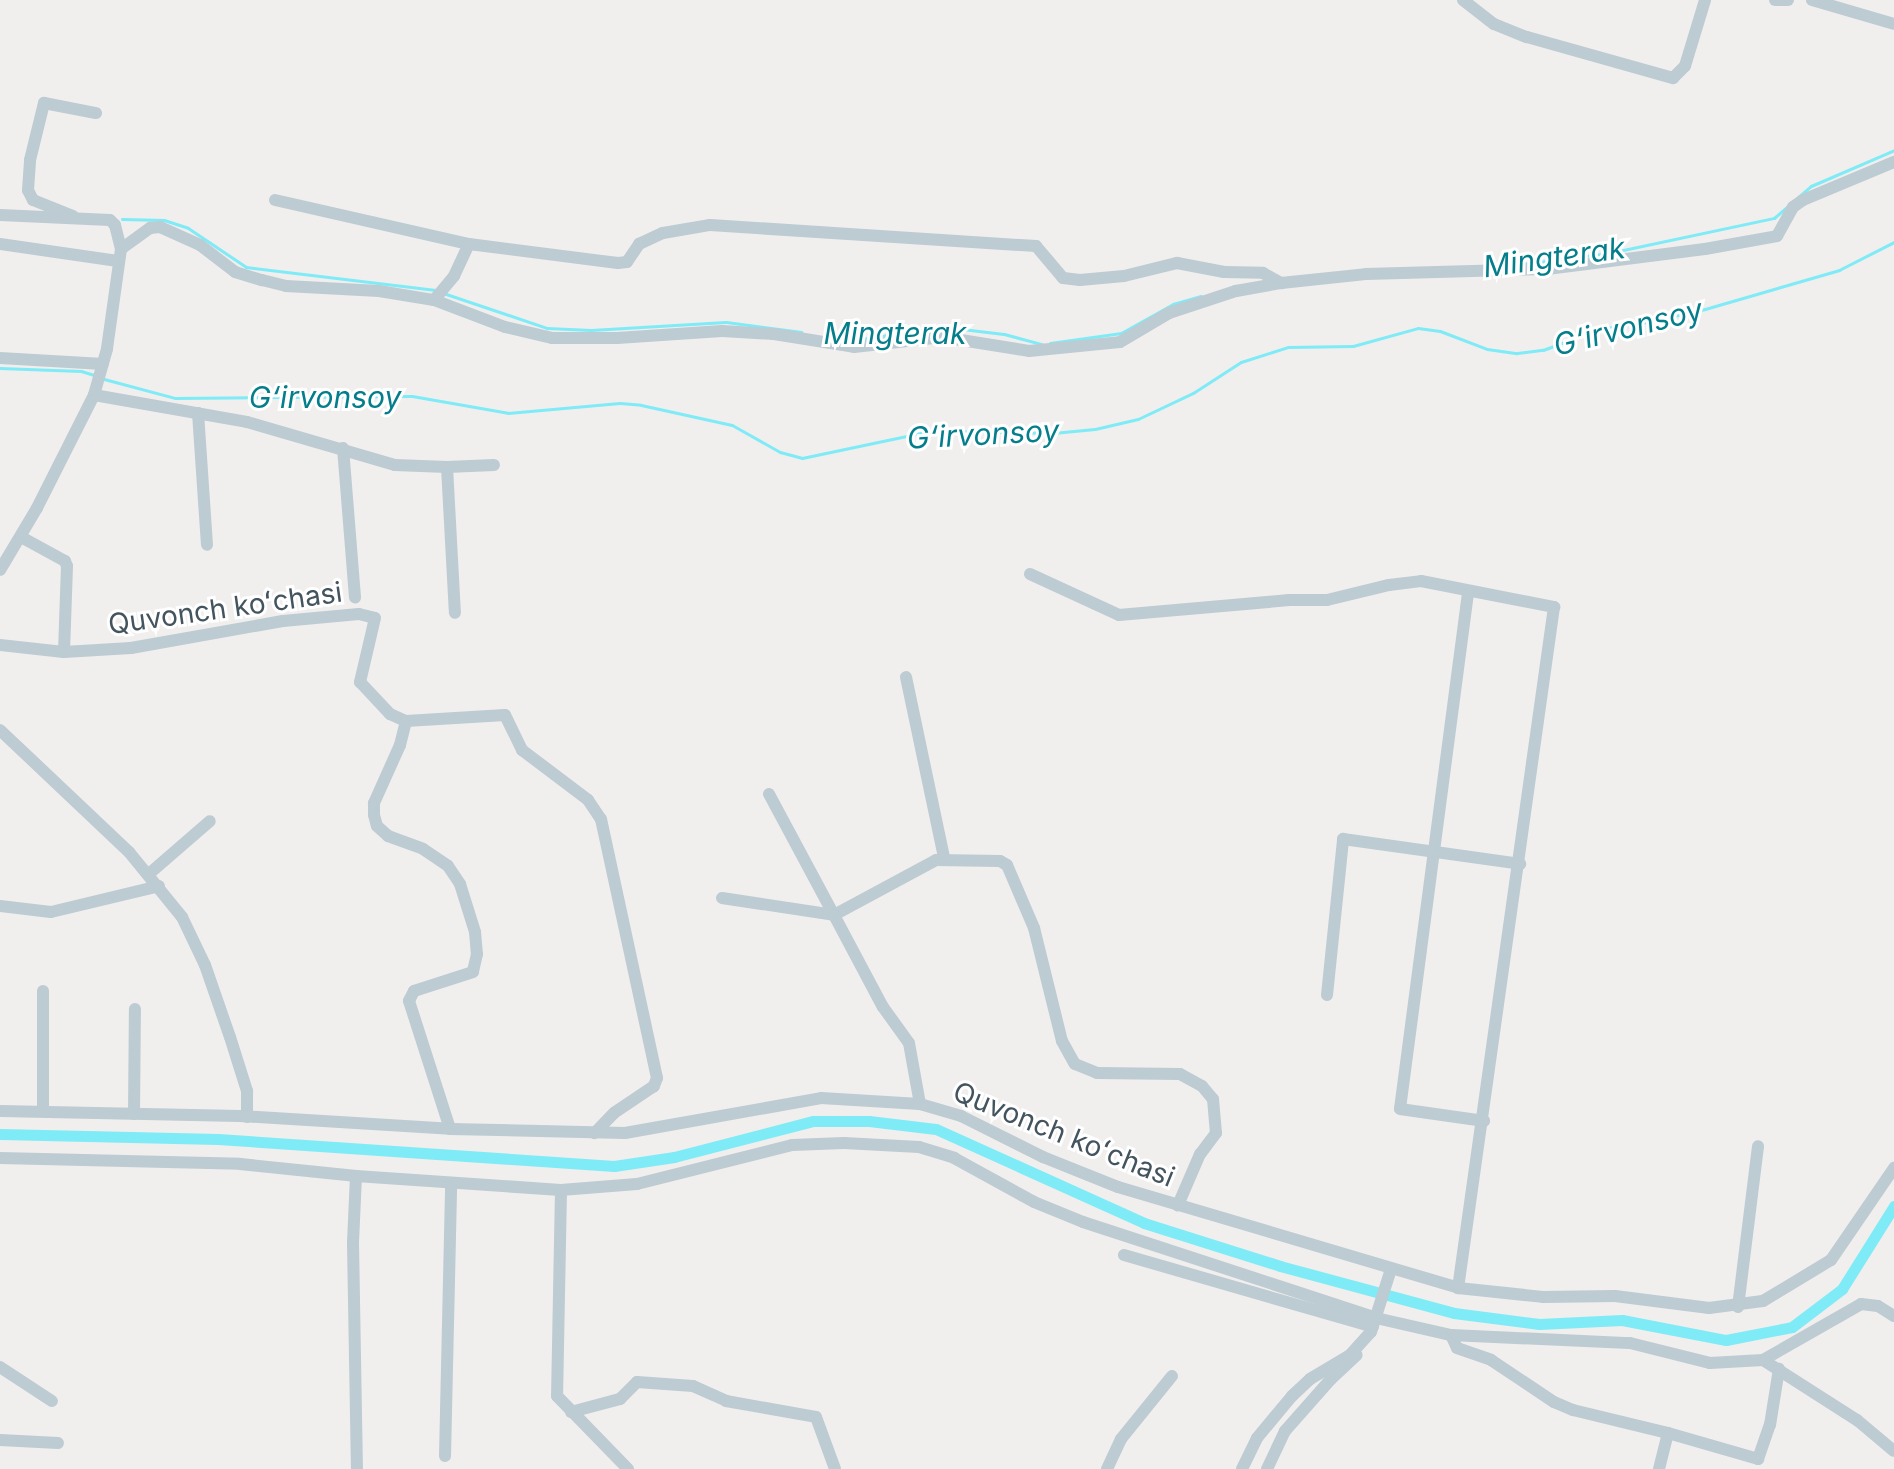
<!DOCTYPE html>
<meta charset="utf-8">
<style>
body{margin:0}
#map{position:relative;width:1894px;height:1469px;overflow:hidden;background:#f1eeee;font-family:Inter,sans-serif}
div>[style]{position:absolute}
[style*='--x']{left:calc(var(--x)*1px);top:calc(var(--y)*1px);width:calc(var(--w)*1px);rotate:calc(var(--a)*1deg)}
.stream>*{height:3px;margin:-1.5px;padding:0 1.5px;transform-origin:1.5px;border-radius:1.5px;background:#7febf6}
.canal>*{height:11px;margin:-5.5px;padding:0 5.5px;transform-origin:5.5px;border-radius:5.5px;background:#7febf6}
.minor>*{height:12px;margin:-6px;padding:0 6px;transform-origin:6px;border-radius:6px;background:#bdcbd2}
span{translate:-50% -50%;white-space:nowrap;text-align:center;line-height:1.15;-webkit-text-stroke:6px #fff;paint-order:stroke}
.street-label{font-size:28px;color:#44545e}
.water-label{font-size:30px;color:#047e8b;font-style:italic}
</style>
<div id="map">
<div class="stream">
<i style="--x:122;--y:219;--w:42;--a:1.4"></i>
<i style="--x:164;--y:220;--w:25;--a:18"></i>
<i style="--x:188;--y:228;--w:70;--a:33.9"></i>
<i style="--x:246;--y:267;--w:191;--a:6.9"></i>
<i style="--x:1522;--y:264;--w:88;--a:-7.2"></i>
<i style="--x:1609;--y:253;--w:169;--a:-12"></i>
<i style="--x:1774;--y:218;--w:49;--a:-40.9"></i>
<i style="--x:1811;--y:186;--w:90;--a:-23.4"></i>
<i style="--x:443;--y:293;--w:110;--a:18.6"></i>
<i style="--x:547;--y:328;--w:44;--a:2.6"></i>
<i style="--x:591;--y:330;--w:135;--a:-3.4"></i>
<i style="--x:726;--y:322;--w:76;--a:7.6"></i>
<i style="--x:832;--y:338;--w:28;--a:2"></i>
<i style="--x:860;--y:339;--w:86;--a:-8"></i>
<i style="--x:945;--y:327;--w:59;--a:6.8"></i>
<i style="--x:1004;--y:334;--w:39;--a:15"></i>
<i style="--x:1050;--y:343;--w:72;--a:-8"></i>
<i style="--x:1121;--y:333;--w:60;--a:-29.1"></i>
<i style="--x:1173;--y:304;--w:29;--a:-16"></i>
<i style="--x:0;--y:368;--w:81;--a:2.1"></i>
<i style="--x:81;--y:371;--w:17;--a:17"></i>
<i style="--x:104;--y:379;--w:73;--a:15"></i>
<i style="--x:175;--y:398;--w:237;--a:-0.5"></i>
<i style="--x:412;--y:396;--w:97;--a:10"></i>
<i style="--x:508;--y:413;--w:112;--a:-5.1"></i>
<i style="--x:620;--y:403;--w:21;--a:5"></i>
<i style="--x:641;--y:405;--w:93;--a:12.4"></i>
<i style="--x:732;--y:425;--w:55;--a:29.4"></i>
<i style="--x:780;--y:452;--w:23;--a:15"></i>
<i style="--x:802;--y:458;--w:131;--a:-11.9"></i>
<i style="--x:930;--y:431;--w:123;--a:0.9"></i>
<i style="--x:1053;--y:433;--w:42;--a:-5.4"></i>
<i style="--x:1095;--y:429;--w:44;--a:-13.1"></i>
<i style="--x:1138;--y:419;--w:61;--a:-25.3"></i>
<i style="--x:1193;--y:393;--w:57;--a:-32.9"></i>
<i style="--x:1241;--y:362;--w:49;--a:-17.7"></i>
<i style="--x:1288;--y:347;--w:65;--a:-0.9"></i>
<i style="--x:1353;--y:346;--w:67;--a:-15.5"></i>
<i style="--x:1418;--y:328;--w:22;--a:8"></i>
<i style="--x:1440;--y:331;--w:50;--a:21"></i>
<i style="--x:1487;--y:349;--w:30;--a:8"></i>
<i style="--x:1517;--y:353;--w:26;--a:-7"></i>
<i style="--x:1543;--y:350;--w:60;--a:-20.6"></i>
<i style="--x:1599;--y:329;--w:43;--a:-7.9"></i>
<i style="--x:1642;--y:323;--w:65;--a:-12.5"></i>
<i style="--x:1705;--y:309;--w:140;--a:-16.2"></i>
<i style="--x:1839;--y:270;--w:62;--a:-27"></i>
</div>
<div class="canal">
<i style="--x:0;--y:1134;--w:218;--a:1.3"></i>
<i style="--x:218;--y:1139;--w:397;--a:3.9"></i>
<i style="--x:614;--y:1166;--w:61;--a:-8.5"></i>
<i style="--x:674;--y:1157;--w:144;--a:-14.5"></i>
<i style="--x:813;--y:1121;--w:56;--a:0"></i>
<i style="--x:869;--y:1121;--w:67;--a:6.8"></i>
<i style="--x:936;--y:1129;--w:228;--a:24.3"></i>
<i style="--x:1144;--y:1223;--w:143;--a:17.5"></i>
<i style="--x:1280;--y:1266;--w:180;--a:15.1"></i>
<i style="--x:1454;--y:1313;--w:86;--a:7.4"></i>
<i style="--x:1539;--y:1324;--w:83;--a:-2.8"></i>
<i style="--x:1622;--y:1320;--w:106;--a:10.9"></i>
<i style="--x:1726;--y:1340;--w:67;--a:-11.1"></i>
<i style="--x:1792;--y:1327;--w:63;--a:-37.2"></i>
<i style="--x:1842;--y:1289;--w:98;--a:-57.9"></i>
</div>
<div class="minor">
<i style="--x:1463;--y:0;--w:39;--a:38"></i>
<i style="--x:1494;--y:24;--w:35;--a:22"></i>
<i style="--x:1527;--y:37;--w:152;--a:15.7"></i>
<i style="--x:1673;--y:78;--w:17;--a:-45"></i>
<i style="--x:1685;--y:66;--w:69;--a:-73.1"></i>
<i style="--x:1775;--y:0;--w:13;--a:0"></i>
<i style="--x:1812;--y:0;--w:85;--a:16.3"></i>
<i style="--x:275;--y:200;--w:199;--a:12.8"></i>
<i style="--x:469;--y:244;--w:150;--a:7.3"></i>
<i style="--x:618;--y:263;--w:9;--a:-6"></i>
<i style="--x:627;--y:262;--w:22;--a:-56"></i>
<i style="--x:639;--y:244;--w:26;--a:-25"></i>
<i style="--x:663;--y:233;--w:48;--a:-9.7"></i>
<i style="--x:710;--y:225;--w:327;--a:3.7"></i>
<i style="--x:1036;--y:246;--w:42;--a:49.8"></i>
<i style="--x:1063;--y:278;--w:17;--a:7"></i>
<i style="--x:1080;--y:280;--w:44;--a:-5.2"></i>
<i style="--x:1124;--y:276;--w:55;--a:-13.8"></i>
<i style="--x:1177;--y:263;--w:48;--a:10.8"></i>
<i style="--x:1224;--y:272;--w:39;--a:1"></i>
<i style="--x:1263;--y:273;--w:21;--a:29"></i>
<i style="--x:0;--y:215;--w:110;--a:2.6"></i>
<i style="--x:110;--y:220;--w:7;--a:45"></i>
<i style="--x:115;--y:225;--w:25;--a:76"></i>
<i style="--x:121;--y:249;--w:101;--a:98"></i>
<i style="--x:107;--y:349;--w:48;--a:105.8"></i>
<i style="--x:94;--y:395;--w:127;--a:116.8"></i>
<i style="--x:37;--y:508;--w:72;--a:120.8"></i>
<i style="--x:73;--y:216;--w:43;--a:-158.2"></i>
<i style="--x:33;--y:200;--w:11;--a:-117"></i>
<i style="--x:28;--y:190;--w:30;--a:-86"></i>
<i style="--x:30;--y:160;--w:59;--a:-76.2"></i>
<i style="--x:44;--y:103;--w:53;--a:10.9"></i>
<i style="--x:0;--y:244;--w:119;--a:8.2"></i>
<i style="--x:121;--y:249;--w:36;--a:-36"></i>
<i style="--x:150;--y:228;--w:10;--a:-6"></i>
<i style="--x:160;--y:227;--w:44;--a:24.2"></i>
<i style="--x:200;--y:245;--w:44;--a:37.6"></i>
<i style="--x:235;--y:272;--w:28;--a:17"></i>
<i style="--x:262;--y:280;--w:25;--a:14"></i>
<i style="--x:286;--y:286;--w:93;--a:3.1"></i>
<i style="--x:379;--y:291;--w:56;--a:9.3"></i>
<i style="--x:434;--y:300;--w:76;--a:20.8"></i>
<i style="--x:505;--y:327;--w:48;--a:13.2"></i>
<i style="--x:552;--y:338;--w:65;--a:0"></i>
<i style="--x:617;--y:338;--w:105;--a:-3.8"></i>
<i style="--x:722;--y:331;--w:52;--a:3.3"></i>
<i style="--x:774;--y:334;--w:81;--a:9.2"></i>
<i style="--x:854;--y:347;--w:89;--a:-6.5"></i>
<i style="--x:942;--y:337;--w:88;--a:9.1"></i>
<i style="--x:1029;--y:351;--w:91;--a:-5.6"></i>
<i style="--x:1120;--y:342;--w:57;--a:-30.6"></i>
<i style="--x:1169;--y:313;--w:71;--a:-18.2"></i>
<i style="--x:1236;--y:291;--w:46;--a:-10.1"></i>
<i style="--x:1281;--y:283;--w:85;--a:-6"></i>
<i style="--x:1366;--y:274;--w:181;--a:-1.6"></i>
<i style="--x:1547;--y:269;--w:159;--a:-7.2"></i>
<i style="--x:1705;--y:249;--w:73;--a:-10.2"></i>
<i style="--x:1777;--y:236;--w:33;--a:-61"></i>
<i style="--x:1793;--y:207;--w:12;--a:-35"></i>
<i style="--x:1803;--y:200;--w:99;--a:-22.7"></i>
<i style="--x:434;--y:300;--w:31;--a:-50"></i>
<i style="--x:454;--y:276;--w:35;--a:-65"></i>
<i style="--x:0;--y:358;--w:103;--a:3.3"></i>
<i style="--x:94;--y:395;--w:155;--a:10"></i>
<i style="--x:247;--y:422;--w:154;--a:16.2"></i>
<i style="--x:395;--y:465;--w:52;--a:2.2"></i>
<i style="--x:447;--y:467;--w:146;--a:86.9"></i>
<i style="--x:198;--y:413;--w:132;--a:86.1"></i>
<i style="--x:343;--y:448;--w:150;--a:85.4"></i>
<i style="--x:447;--y:467;--w:47;--a:-2.4"></i>
<i style="--x:21;--y:537;--w:50;--a:28.6"></i>
<i style="--x:65;--y:561;--w:5;--a:68"></i>
<i style="--x:67;--y:566;--w:86;--a:92"></i>
<i style="--x:1030;--y:574;--w:98;--a:24.7"></i>
<i style="--x:1119;--y:615;--w:171;--a:-5"></i>
<i style="--x:1289;--y:600;--w:38;--a:0"></i>
<i style="--x:1327;--y:600;--w:64;--a:-13.6"></i>
<i style="--x:1389;--y:585;--w:32;--a:-7"></i>
<i style="--x:1421;--y:581;--w:136;--a:11.1"></i>
<i style="--x:1554;--y:607;--w:688;--a:98.02"></i>
<i style="--x:1468;--y:593;--w:520;--a:97.51"></i>
<i style="--x:1400;--y:1109;--w:85;--a:8.1"></i>
<i style="--x:0;--y:645;--w:64;--a:6.2"></i>
<i style="--x:64;--y:652;--w:67;--a:-3.4"></i>
<i style="--x:131;--y:648;--w:154;--a:-10.1"></i>
<i style="--x:283;--y:621;--w:76;--a:-5.3"></i>
<i style="--x:359;--y:614;--w:16;--a:14"></i>
<i style="--x:375;--y:618;--w:66;--a:103.2"></i>
<i style="--x:360;--y:682;--w:44;--a:46.8"></i>
<i style="--x:390;--y:714;--w:17;--a:24"></i>
<i style="--x:406;--y:721;--w:25;--a:104"></i>
<i style="--x:400;--y:745;--w:64;--a:114.1"></i>
<i style="--x:374;--y:803;--w:12;--a:90"></i>
<i style="--x:374;--y:815;--w:11;--a:75"></i>
<i style="--x:377;--y:826;--w:15;--a:42"></i>
<i style="--x:388;--y:836;--w:37;--a:20"></i>
<i style="--x:423;--y:849;--w:30;--a:34"></i>
<i style="--x:448;--y:866;--w:22;--a:56"></i>
<i style="--x:460;--y:884;--w:50;--a:72.6"></i>
<i style="--x:475;--y:932;--w:22;--a:85"></i>
<i style="--x:477;--y:954;--w:18;--a:103"></i>
<i style="--x:473;--y:972;--w:62;--a:162.1"></i>
<i style="--x:414;--y:991;--w:11;--a:117"></i>
<i style="--x:409;--y:1001;--w:134;--a:72.2"></i>
<i style="--x:906;--y:677;--w:185;--a:78.1"></i>
<i style="--x:406;--y:721;--w:99;--a:-3.5"></i>
<i style="--x:505;--y:715;--w:39;--a:64"></i>
<i style="--x:522;--y:750;--w:83;--a:37.1"></i>
<i style="--x:588;--y:800;--w:23;--a:56"></i>
<i style="--x:601;--y:819;--w:265;--a:77.8"></i>
<i style="--x:657;--y:1078;--w:9;--a:111"></i>
<i style="--x:654;--y:1086;--w:48;--a:146"></i>
<i style="--x:614;--y:1113;--w:28;--a:134"></i>
<i style="--x:0;--y:730;--w:178;--a:43.4"></i>
<i style="--x:129;--y:852;--w:84;--a:50.8"></i>
<i style="--x:182;--y:917;--w:53;--a:64.4"></i>
<i style="--x:205;--y:965;--w:76;--a:70.9"></i>
<i style="--x:230;--y:1037;--w:57;--a:72.5"></i>
<i style="--x:247;--y:1091;--w:26;--a:90"></i>
<i style="--x:769;--y:794;--w:137;--a:61.8"></i>
<i style="--x:834;--y:915;--w:116;--a:-28.3"></i>
<i style="--x:936;--y:860;--w:64;--a:0.9"></i>
<i style="--x:1000;--y:861;--w:8;--a:30"></i>
<i style="--x:1007;--y:865;--w:69;--a:66.8"></i>
<i style="--x:1034;--y:928;--w:116;--a:76.1"></i>
<i style="--x:1062;--y:1041;--w:26;--a:61"></i>
<i style="--x:1075;--y:1064;--w:24;--a:22"></i>
<i style="--x:1097;--y:1073;--w:83;--a:0.7"></i>
<i style="--x:1180;--y:1074;--w:25;--a:29"></i>
<i style="--x:1202;--y:1086;--w:17;--a:50"></i>
<i style="--x:1213;--y:1099;--w:34;--a:85"></i>
<i style="--x:1216;--y:1133;--w:26;--a:127"></i>
<i style="--x:1200;--y:1154;--w:56;--a:113.3"></i>
<i style="--x:150;--y:873;--w:79;--a:-40.9"></i>
<i style="--x:722;--y:898;--w:113;--a:8.6"></i>
<i style="--x:834;--y:915;--w:104;--a:62"></i>
<i style="--x:883;--y:1007;--w:44;--a:54.2"></i>
<i style="--x:909;--y:1043;--w:62;--a:79.8"></i>
<i style="--x:0;--y:906;--w:51;--a:6.7"></i>
<i style="--x:51;--y:912;--w:111;--a:-13.5"></i>
<i style="--x:1327;--y:995;--w:157;--a:-84.1"></i>
<i style="--x:1343;--y:839;--w:179;--a:8"></i>
<i style="--x:0;--y:1111;--w:240;--a:1.2"></i>
<i style="--x:240;--y:1116;--w:210;--a:3.5"></i>
<i style="--x:450;--y:1129;--w:175;--a:1.3"></i>
<i style="--x:625;--y:1133;--w:199;--a:-10.1"></i>
<i style="--x:821;--y:1098;--w:99;--a:3.5"></i>
<i style="--x:920;--y:1104;--w:43;--a:16.3"></i>
<i style="--x:961;--y:1116;--w:92;--a:26.6"></i>
<i style="--x:1043;--y:1157;--w:81;--a:21.8"></i>
<i style="--x:1118;--y:1187;--w:355;--a:16.5"></i>
<i style="--x:1458;--y:1288;--w:85;--a:6"></i>
<i style="--x:1543;--y:1297;--w:72;--a:-0.8"></i>
<i style="--x:1615;--y:1296;--w:95;--a:7.3"></i>
<i style="--x:1709;--y:1308;--w:54;--a:-7.4"></i>
<i style="--x:1763;--y:1301;--w:79;--a:-31.1"></i>
<i style="--x:1831;--y:1260;--w:112;--a:-55.6"></i>
<i style="--x:43;--y:1111;--w:120;--a:-90"></i>
<i style="--x:134;--y:1114;--w:105;--a:-89.5"></i>
<i style="--x:0;--y:1158;--w:240;--a:1.4"></i>
<i style="--x:240;--y:1164;--w:117;--a:5.9"></i>
<i style="--x:356;--y:1176;--w:205;--a:3.9"></i>
<i style="--x:561;--y:1190;--w:76;--a:-4.5"></i>
<i style="--x:637;--y:1184;--w:160;--a:-14.1"></i>
<i style="--x:792;--y:1145;--w:52;--a:-2.2"></i>
<i style="--x:844;--y:1143;--w:75;--a:3.1"></i>
<i style="--x:919;--y:1147;--w:37;--a:17"></i>
<i style="--x:954;--y:1158;--w:91;--a:28.8"></i>
<i style="--x:1034;--y:1202;--w:53;--a:22.2"></i>
<i style="--x:1083;--y:1222;--w:308;--a:18.1"></i>
<i style="--x:1376;--y:1318;--w:77;--a:12.8"></i>
<i style="--x:1451;--y:1335;--w:179;--a:2.6"></i>
<i style="--x:1630;--y:1343;--w:82;--a:14"></i>
<i style="--x:1710;--y:1363;--w:53;--a:-3.2"></i>
<i style="--x:1763;--y:1360;--w:112;--a:32.6"></i>
<i style="--x:1857;--y:1420;--w:48;--a:40"></i>
<i style="--x:356;--y:1176;--w:67;--a:92.6"></i>
<i style="--x:353;--y:1243;--w:226;--a:89"></i>
<i style="--x:561;--y:1190;--w:206;--a:91.1"></i>
<i style="--x:557;--y:1396;--w:102;--a:45.8"></i>
<i style="--x:1124;--y:1255;--w:259;--a:16.1"></i>
<i style="--x:1738;--y:1307;--w:162;--a:-82.9"></i>
<i style="--x:1451;--y:1335;--w:14;--a:65"></i>
<i style="--x:1457;--y:1348;--w:36;--a:19"></i>
<i style="--x:1491;--y:1360;--w:76;--a:33.7"></i>
<i style="--x:1554;--y:1402;--w:21;--a:23"></i>
<i style="--x:1573;--y:1410;--w:98;--a:13.6"></i>
<i style="--x:1763;--y:1360;--w:113;--a:-29.7"></i>
<i style="--x:1861;--y:1304;--w:17;--a:7"></i>
<i style="--x:1878;--y:1306;--w:19;--a:32"></i>
<i style="--x:0;--y:1367;--w:62;--a:33.2"></i>
<i style="--x:571;--y:1412;--w:51;--a:-14.9"></i>
<i style="--x:620;--y:1399;--w:24;--a:-45"></i>
<i style="--x:637;--y:1382;--w:56;--a:4.1"></i>
<i style="--x:693;--y:1386;--w:36;--a:24"></i>
<i style="--x:726;--y:1401;--w:91;--a:10.1"></i>
<i style="--x:816;--y:1417;--w:55;--a:69.9"></i>
<i style="--x:0;--y:1440;--w:58;--a:3"></i>
<i style="--x:445;--y:1456;--w:273;--a:-88.7"></i>
<i style="--x:1107;--y:1469;--w:33;--a:-65"></i>
<i style="--x:1121;--y:1439;--w:81;--a:-51"></i>
<i style="--x:1242;--y:1469;--w:34;--a:-64"></i>
<i style="--x:1257;--y:1438;--w:55;--a:-50.2"></i>
<i style="--x:1292;--y:1396;--w:25;--a:-43"></i>
<i style="--x:1310;--y:1379;--w:47;--a:-31"></i>
<i style="--x:1350;--y:1355;--w:31;--a:-48"></i>
<i style="--x:1371;--y:1332;--w:66;--a:-72.4"></i>
<i style="--x:1267;--y:1469;--w:42;--a:-64.7"></i>
<i style="--x:1285;--y:1431;--w:69;--a:-48.5"></i>
<i style="--x:1331;--y:1379;--w:35;--a:-43"></i>
<i style="--x:1659;--y:1469;--w:37;--a:-76"></i>
<i style="--x:1668;--y:1433;--w:94;--a:16.1"></i>
<i style="--x:1758;--y:1459;--w:36;--a:-71"></i>
<i style="--x:1770;--y:1425;--w:57;--a:-80.9"></i>
</div>
<div class="street-label">
<span style="left:225px;top:608px;rotate:-8deg">Quvonch koʻchasi</span>
<span style="left:1064px;top:1134px;rotate:22deg">Quvonch koʻchasi</span>
</div>
<div class="water-label">
<span style="left:1554px;top:257px;rotate:-8deg">Mingterak</span>
<span style="left:1628px;top:327px;rotate:-14deg">G‘irvonsoy</span>
<span style="left:895px;top:333px">Mingterak</span>
<span style="left:325px;top:397px">G‘irvonsoy</span>
<span style="left:983px;top:434px;rotate:-3deg">G‘irvonsoy</span>
</div>
</div>
